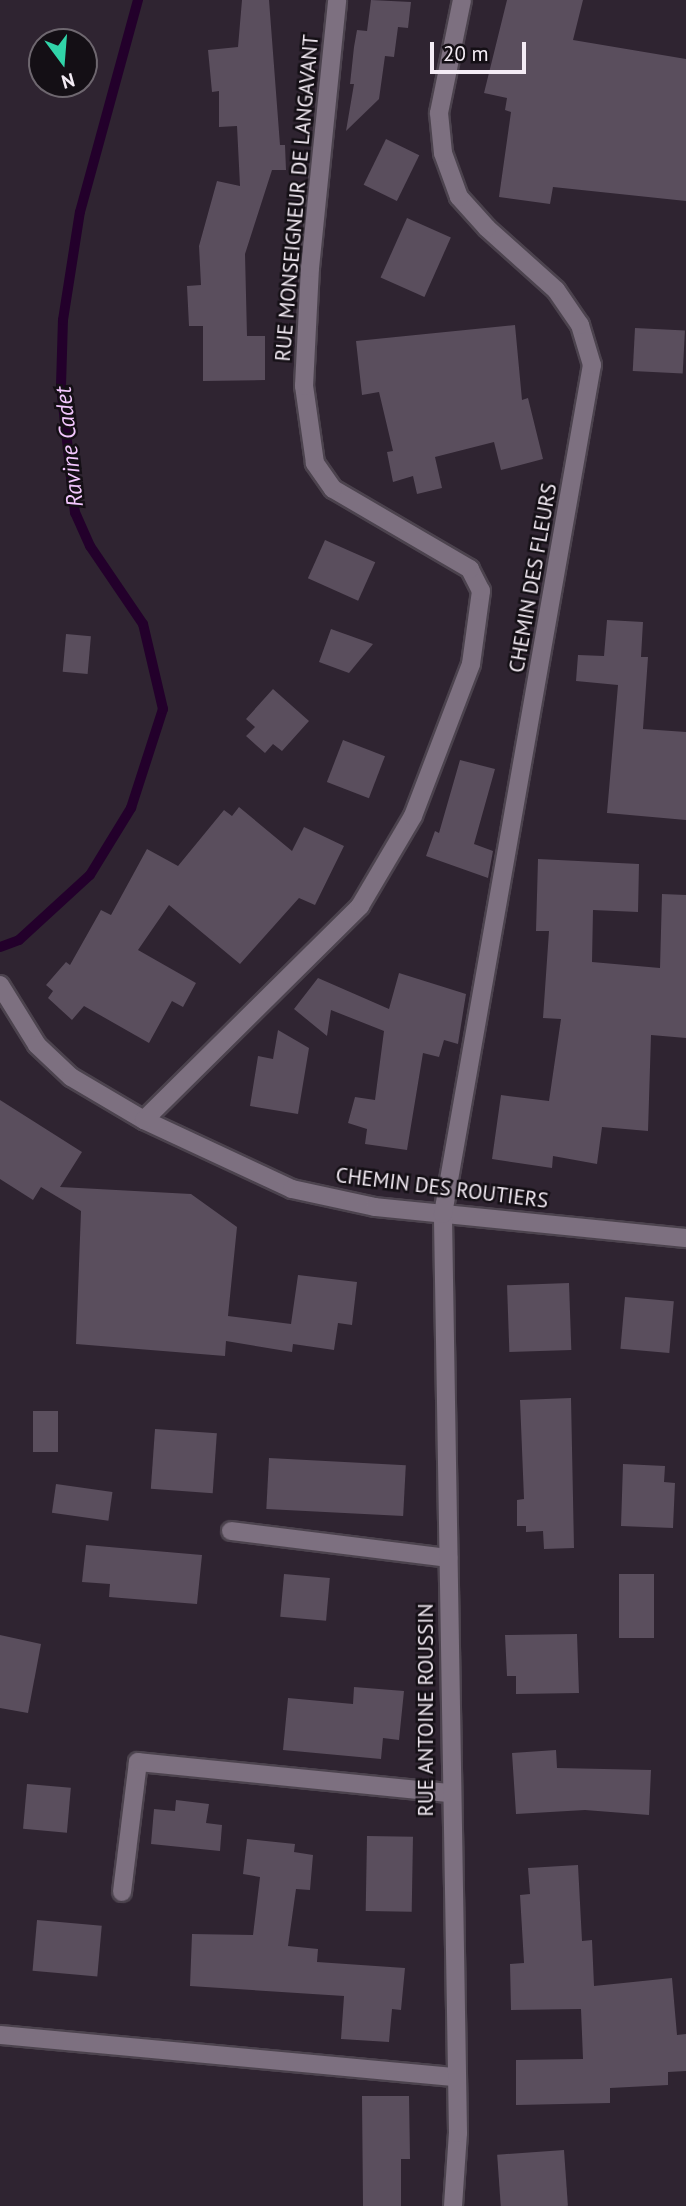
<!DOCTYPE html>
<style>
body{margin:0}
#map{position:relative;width:686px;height:2206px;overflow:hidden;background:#2f2431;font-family:"PT Sans",sans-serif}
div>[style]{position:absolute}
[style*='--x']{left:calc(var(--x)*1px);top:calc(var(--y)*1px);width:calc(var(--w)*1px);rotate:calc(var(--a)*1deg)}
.stream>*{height:10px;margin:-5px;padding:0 5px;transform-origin:5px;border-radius:5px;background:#23002b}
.building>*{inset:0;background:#5a4e5d;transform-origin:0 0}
.roads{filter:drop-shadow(2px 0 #4c434e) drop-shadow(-2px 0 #4c434e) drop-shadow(0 2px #4c434e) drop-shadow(0 -2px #4c434e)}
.street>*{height:18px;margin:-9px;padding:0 9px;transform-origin:9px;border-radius:9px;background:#7d7080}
span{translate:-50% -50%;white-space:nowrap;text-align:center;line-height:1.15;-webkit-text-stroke:5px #140f15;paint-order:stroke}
.street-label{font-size:21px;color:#f4ecf5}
.water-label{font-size:23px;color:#f3c7fe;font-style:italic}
.north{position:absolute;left:28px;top:28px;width:70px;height:70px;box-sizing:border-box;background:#140f15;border:2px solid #6e676f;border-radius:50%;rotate:164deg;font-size:19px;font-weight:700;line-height:28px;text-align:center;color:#f4ecf5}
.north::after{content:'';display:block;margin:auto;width:24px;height:32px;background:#31d4a9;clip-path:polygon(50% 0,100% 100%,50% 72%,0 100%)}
.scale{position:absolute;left:430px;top:42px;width:96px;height:32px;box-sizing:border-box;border:4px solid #f4ecf5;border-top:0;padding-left:9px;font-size:21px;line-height:24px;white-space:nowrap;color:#f4ecf5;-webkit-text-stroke:5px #140f15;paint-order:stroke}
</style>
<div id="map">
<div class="stream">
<i style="--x:0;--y:947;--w:20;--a:-20"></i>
<i style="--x:19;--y:940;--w:96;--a:-42.5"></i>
<i style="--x:90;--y:875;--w:79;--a:-58.5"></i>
<i style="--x:131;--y:808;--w:104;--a:-72.1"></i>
<i style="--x:163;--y:709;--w:87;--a:-103.2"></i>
<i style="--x:143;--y:624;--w:94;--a:-124.2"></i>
<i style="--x:90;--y:546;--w:36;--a:-114"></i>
<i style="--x:75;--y:513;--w:128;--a:-96.3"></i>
<i style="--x:61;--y:386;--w:66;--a:-88.3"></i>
<i style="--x:63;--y:320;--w:109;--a:-81.1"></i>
<i style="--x:80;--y:212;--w:220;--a:-74.7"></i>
</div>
<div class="building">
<i style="clip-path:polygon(242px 0,269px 0,280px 145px,285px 145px,286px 170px,272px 170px,245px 254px,247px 336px,265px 336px,265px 380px,203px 381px,203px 326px,189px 326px,187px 286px,201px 285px,199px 246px,217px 181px,240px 186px,237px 126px,219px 127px,219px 91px,212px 92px,208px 50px,238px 47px)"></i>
<i style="clip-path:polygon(371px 0,411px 2px,408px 28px,398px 27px,394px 57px,385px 56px,379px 99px,346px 131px,354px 84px,350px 84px,354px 47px,357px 30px,367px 31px)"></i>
<i style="clip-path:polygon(507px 0,583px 0,573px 40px,686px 59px,686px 201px,553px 187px,550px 204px,499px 197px,511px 112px,505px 110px,507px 98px,484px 93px)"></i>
<i style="left:386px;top:139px;width:37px;height:51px;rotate:26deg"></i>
<i style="left:407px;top:218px;width:48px;height:65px;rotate:24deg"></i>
<i style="clip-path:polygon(515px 325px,522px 400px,528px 398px,543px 459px,501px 470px,494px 442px,435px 457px,442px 488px,417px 494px,413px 476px,393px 482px,387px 452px,393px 451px,379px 392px,362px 395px,356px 341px)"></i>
<i style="left:635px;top:328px;width:50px;height:43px;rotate:3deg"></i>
<i style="left:325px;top:540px;width:55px;height:42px;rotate:24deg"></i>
<i style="clip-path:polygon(607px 620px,643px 622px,641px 657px,648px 657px,643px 729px,686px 732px,686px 820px,607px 813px,618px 685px,576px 681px,578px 655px,604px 656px)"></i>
<i style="clip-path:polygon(331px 629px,373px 644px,349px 673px,319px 662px)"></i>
<i style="left:66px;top:634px;width:25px;height:38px;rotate:5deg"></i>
<i style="clip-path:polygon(273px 689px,309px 721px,282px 751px,273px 744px,265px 753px,246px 736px,255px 727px,246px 719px)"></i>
<i style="left:343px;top:740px;width:45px;height:45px;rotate:21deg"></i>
<i style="clip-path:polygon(460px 760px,495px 769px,474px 844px,493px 851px,488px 878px,426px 856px,435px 831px,439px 833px)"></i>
<i style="clip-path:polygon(239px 807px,292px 851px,304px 827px,344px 846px,315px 905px,299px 898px,240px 964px,169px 905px,138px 950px,196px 983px,183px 1007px,172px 1001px,149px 1043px,84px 1006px,72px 1020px,48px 998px,53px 991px,46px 985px,66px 962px,70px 965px,101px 910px,111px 915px,147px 849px,178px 866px,224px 810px,232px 816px)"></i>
<i style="clip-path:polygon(538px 859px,639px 864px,638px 912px,593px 910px,592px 962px,660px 968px,662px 894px,686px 895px,686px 1038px,651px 1035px,648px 1131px,602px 1127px,597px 1164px,553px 1156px,552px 1168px,492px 1159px,501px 1095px,549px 1101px,561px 1019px,543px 1018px,549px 931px,536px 931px)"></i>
<i style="clip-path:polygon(399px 973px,466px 994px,458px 1044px,444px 1040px,439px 1057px,423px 1053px,407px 1150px,365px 1144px,367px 1129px,348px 1123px,355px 1097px,375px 1100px,384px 1031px,331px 1010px,327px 1036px,294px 1009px,318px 978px,389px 1009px)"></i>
<i style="clip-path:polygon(278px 1030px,309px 1048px,298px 1114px,250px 1106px,258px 1056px,273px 1059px)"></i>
<i style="clip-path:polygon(0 1100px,82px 1152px,60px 1187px,191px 1194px,237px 1227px,228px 1316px,291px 1324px,298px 1275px,357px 1282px,352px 1325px,338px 1323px,334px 1350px,293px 1344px,292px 1352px,226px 1341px,225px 1356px,76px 1344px,81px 1211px,41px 1187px,33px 1200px,0 1179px)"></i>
<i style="left:569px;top:1283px;width:67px;height:62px;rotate:88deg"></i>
<i style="left:625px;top:1297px;width:49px;height:52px;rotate:5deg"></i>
<i style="clip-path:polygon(571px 1398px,574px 1548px,544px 1549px,543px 1531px,526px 1532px,526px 1526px,517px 1526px,517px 1500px,524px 1499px,520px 1400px)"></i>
<i style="left:33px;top:1411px;width:25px;height:41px"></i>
<i style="left:155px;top:1429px;width:62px;height:60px;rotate:4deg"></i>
<i style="left:269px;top:1458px;width:137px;height:51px;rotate:3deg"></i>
<i style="clip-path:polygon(623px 1464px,665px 1466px,664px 1482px,675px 1483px,673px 1528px,621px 1526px)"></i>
<i style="left:56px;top:1484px;width:57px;height:29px;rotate:8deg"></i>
<i style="clip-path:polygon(86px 1545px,202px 1555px,197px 1604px,109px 1597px,110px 1584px,82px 1582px)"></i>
<i style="left:284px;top:1574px;width:46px;height:43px;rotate:5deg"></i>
<i style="left:619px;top:1574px;width:35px;height:64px"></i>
<i style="clip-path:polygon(577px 1634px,579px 1693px,516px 1694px,516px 1676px,507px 1676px,505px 1635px)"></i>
<i style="clip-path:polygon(0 1635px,41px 1644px,28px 1713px,0 1708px)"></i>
<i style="clip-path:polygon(354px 1687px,404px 1691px,399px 1740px,383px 1738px,381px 1759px,283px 1750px,288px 1698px,353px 1704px)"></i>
<i style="clip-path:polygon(556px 1750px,557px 1768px,651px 1770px,649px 1815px,585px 1810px,516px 1814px,512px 1753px)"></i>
<i style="left:27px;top:1784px;width:44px;height:45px;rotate:5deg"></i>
<i style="clip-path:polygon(176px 1800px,209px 1804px,206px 1823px,222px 1825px,220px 1851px,151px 1844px,154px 1809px,175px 1811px)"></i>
<i style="left:367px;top:1836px;width:46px;height:75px;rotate:1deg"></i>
<i style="clip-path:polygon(247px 1839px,295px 1844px,294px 1852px,313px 1855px,310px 1890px,296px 1889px,288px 1946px,318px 1949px,317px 1962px,405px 1968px,401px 2010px,392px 2009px,389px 2042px,341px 2039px,344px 1996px,190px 1986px,192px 1934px,253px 1935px,260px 1877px,243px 1874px)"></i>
<i style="clip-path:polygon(578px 1865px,582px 1941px,592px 1940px,594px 1986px,672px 1978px,677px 2035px,686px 2034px,686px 2071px,668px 2072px,668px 2085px,610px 2088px,610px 2103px,516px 2105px,516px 2060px,583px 2059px,581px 2009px,511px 2010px,510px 1964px,524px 1963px,520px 1895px,530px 1894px,528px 1868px)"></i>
<i style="left:37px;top:1920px;width:65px;height:51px;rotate:5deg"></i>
<i style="clip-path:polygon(362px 2096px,409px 2096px,410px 2159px,401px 2159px,401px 2206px,363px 2206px)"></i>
<i style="left:564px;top:2150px;width:56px;height:67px;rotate:86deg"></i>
</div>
<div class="roads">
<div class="street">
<i style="--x:0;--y:985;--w:70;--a:58.3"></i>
<i style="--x:37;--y:1045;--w:47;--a:43.3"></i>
<i style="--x:71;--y:1077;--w:85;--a:30.5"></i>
<i style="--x:144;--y:1120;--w:163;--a:25"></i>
<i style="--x:292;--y:1189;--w:85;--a:12.2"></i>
<i style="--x:375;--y:1207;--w:313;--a:5.7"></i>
<i style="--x:144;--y:1120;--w:304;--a:-44.7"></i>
<i style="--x:360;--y:906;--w:104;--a:-59.5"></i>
<i style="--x:413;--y:816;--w:163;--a:-69.1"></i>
<i style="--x:471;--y:664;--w:74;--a:-82.2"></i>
<i style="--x:481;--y:591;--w:25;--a:-117"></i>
<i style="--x:470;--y:569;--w:159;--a:-149.7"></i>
<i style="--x:333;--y:489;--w:32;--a:-125"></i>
<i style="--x:315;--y:463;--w:78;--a:-98.1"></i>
<i style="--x:304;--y:386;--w:118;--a:-87.1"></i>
<i style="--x:310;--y:268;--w:269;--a:-84.2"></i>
<i style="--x:231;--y:1531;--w:219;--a:7.1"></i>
<i style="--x:122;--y:1892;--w:131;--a:-83"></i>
<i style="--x:138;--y:1762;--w:313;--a:5.7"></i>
<i style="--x:0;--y:2035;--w:457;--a:5.3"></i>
<i style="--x:453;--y:2206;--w:73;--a:-86.1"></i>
<i style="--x:458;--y:2133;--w:919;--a:-90.94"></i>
<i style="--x:443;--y:1214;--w:862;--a:-80.05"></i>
<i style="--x:592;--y:365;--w:42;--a:-106.7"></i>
<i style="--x:580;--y:325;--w:42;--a:-124.4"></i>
<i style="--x:556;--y:290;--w:93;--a:-138.1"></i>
<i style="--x:487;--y:228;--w:42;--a:-132.1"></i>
<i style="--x:459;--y:197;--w:47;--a:-110"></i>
<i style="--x:443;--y:153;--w:40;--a:-95.7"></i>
<i style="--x:439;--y:113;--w:115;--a:-78.5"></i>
</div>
</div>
<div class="street-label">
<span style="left:297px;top:198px;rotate:-85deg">RUE MONSEIGNEUR DE LANGAVANT</span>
<span style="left:533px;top:578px;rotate:-80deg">CHEMIN DES FLEURS</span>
<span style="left:442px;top:1188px;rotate:7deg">CHEMIN DES ROUTIERS</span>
<span style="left:426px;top:1710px;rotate:-90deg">RUE ANTOINE ROUSSIN</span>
</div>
<div class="water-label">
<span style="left:69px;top:447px;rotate:-96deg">Ravine Cadet</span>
</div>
<div class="north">N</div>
<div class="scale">20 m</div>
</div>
